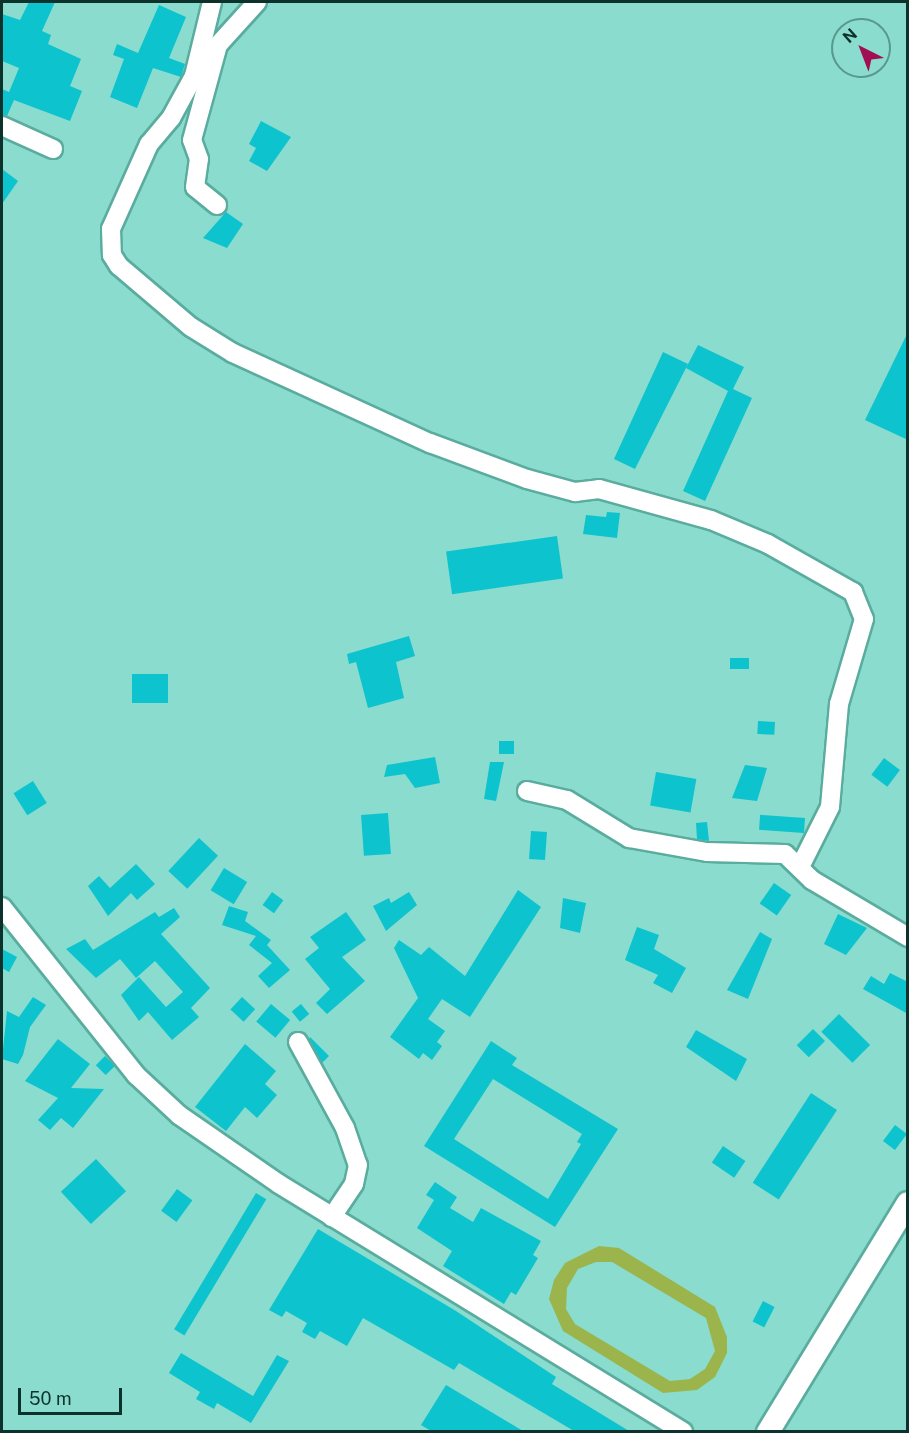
<!DOCTYPE html>
<style>
body{margin:0}
#map{position:relative;width:909px;height:1433px;overflow:hidden;background:#8adcce;font-family:"Public Sans",sans-serif}
div>[style]{position:absolute}
[style*='--x']{left:calc(var(--x)*1px);top:calc(var(--y)*1px);width:calc(var(--w)*1px);rotate:calc(var(--a)*1deg)}
.green>*{inset:0;background:#9bb54c}
.building>*{inset:0;background:#0dc3ce;transform-origin:0 0}
.roads{filter:drop-shadow(2px 0 #5aac9e) drop-shadow(-2px 0 #5aac9e) drop-shadow(0 2px #5aac9e) drop-shadow(0 -2px #5aac9e)}
.minor>*{height:18px;margin:-9px;padding:0 9px;transform-origin:9px;border-radius:9px;background:#fff}
.major>*{height:22px;margin:-11px;padding:0 11px;transform-origin:11px;border-radius:11px;background:#fff}
span{translate:-50% -50%;white-space:nowrap;text-align:center;line-height:1.15;-webkit-text-stroke:6px #8adcce;paint-order:stroke}
.frame{position:absolute;inset:0;border:3px solid #0d312b;pointer-events:none}
.north{position:absolute;left:831px;top:18px;width:60px;height:60px;box-sizing:border-box;background:#8adcce;border:2px solid #58988d;border-radius:50%;rotate:318deg;font-size:16px;font-weight:700;line-height:24px;text-align:center;color:#0d312b}
.north::after{content:'';display:block;margin:auto;width:21px;height:27px;background:#a10e52;clip-path:polygon(50% 0,100% 100%,50% 72%,0 100%)}
.scale{position:absolute;left:18px;top:1388px;width:104px;height:27px;box-sizing:border-box;border:3px solid #0d312b;border-top:0;padding-left:8px;font-size:18px;line-height:21px;white-space:nowrap;color:#0d312b;-webkit-text-stroke:4px #8adcce;paint-order:stroke}
</style>
<div id="map">
<div class="green">
<i style="clip-path:polygon(evenodd,599px 1246px,619px 1248px,715px 1307px,727px 1337px,727px 1353px,715px 1377px,697px 1390px,663px 1393px,563px 1331px,549px 1299px,554px 1280px,565px 1263px,599px 1246px,596px 1262px,612px 1262px,706px 1318px,715px 1351px,705px 1369px,690px 1379px,670px 1381px,575px 1324px,566px 1309px,567px 1288px,578px 1269px,596px 1262px)"></i>
</div>
<div class="building">
<i style="clip-path:polygon(29px 2px,55px 2px,42px 31px,51px 35px,48px 44px,81px 59px,70px 86px,82px 91px,70px 121px,14px 100px,7px 116px,2px 115px,2px 89px,9px 92px,19px 68px,2px 61px,2px 14px,20px 20px)"></i>
<i style="clip-path:polygon(159px 5px,186px 17px,169px 58px,185px 64px,181px 77px,153px 68px,137px 108px,110px 97px,124px 59px,113px 55px,117px 44px,138px 53px)"></i>
<i style="clip-path:polygon(261px 121px,291px 137px,267px 171px,249px 161px,256px 148px,249px 144px)"></i>
<i style="clip-path:polygon(2px 169px,18px 181px,2px 204px)"></i>
<i style="clip-path:polygon(226px 212px,243px 224px,227px 248px,203px 238px)"></i>
<i style="clip-path:polygon(908px 332px,908px 440px,865px 420px)"></i>
<i style="clip-path:polygon(698px 345px,744px 367px,733px 389px,752px 398px,705px 501px,683px 491px,728px 391px,686px 368px)"></i>
<i style="clip-path:polygon(663px 352px,688px 364px,635px 469px,614px 459px)"></i>
<i style="clip-path:polygon(607px 512px,620px 513px,617px 538px,583px 534px,586px 515px,606px 517px)"></i>
<i style="left:557px;top:536px;width:43px;height:112px;rotate:82deg"></i>
<i style="clip-path:polygon(409px 636px,415px 656px,396px 662px,404px 698px,368px 708px,356px 662px,349px 664px,347px 654px)"></i>
<i style="left:730px;top:658px;width:19px;height:11px"></i>
<i style="left:168px;top:674px;width:29px;height:36px;rotate:90deg"></i>
<i style="left:758px;top:721px;width:17px;height:13px;rotate:3deg"></i>
<i style="left:499px;top:741px;width:15px;height:13px"></i>
<i style="clip-path:polygon(435px 757px,440px 783px,415px 788px,405px 774px,384px 777px,387px 765px)"></i>
<i style="left:884px;top:758px;width:20px;height:21px;rotate:37deg"></i>
<i style="clip-path:polygon(490px 762px,504px 762px,496px 801px,484px 799px)"></i>
<i style="clip-path:polygon(745px 765px,767px 768px,757px 801px,732px 798px)"></i>
<i style="left:656px;top:772px;width:41px;height:34px;rotate:10deg"></i>
<i style="left:33px;top:781px;width:26px;height:23px;rotate:58deg"></i>
<i style="left:388px;top:813px;width:41px;height:27px;rotate:86deg"></i>
<i style="left:805px;top:818px;width:15px;height:45px;rotate:94deg"></i>
<i style="clip-path:polygon(707px 822px,709px 841px,697px 839px,696px 823px)"></i>
<i style="left:531px;top:831px;width:16px;height:28px;rotate:4deg"></i>
<i style="left:199px;top:838px;width:26px;height:45px;rotate:43deg"></i>
<i style="clip-path:polygon(136px 864px,155px 884px,137px 900px,131px 893px,108px 916px,88px 886px,99px 876px,110px 888px)"></i>
<i style="left:224px;top:868px;width:27px;height:26px;rotate:31deg"></i>
<i style="left:774px;top:883px;width:21px;height:25px;rotate:35deg"></i>
<i style="clip-path:polygon(518px 890px,541px 907px,470px 1017px,442px 999px,428px 1019px,445px 1031px,437px 1042px,442px 1046px,432px 1060px,423px 1053px,419px 1059px,390px 1037px,418px 998px,394px 948px,399px 940px,421px 955px,429px 947px,465px 976px)"></i>
<i style="left:272px;top:892px;width:14px;height:16px;rotate:36deg"></i>
<i style="clip-path:polygon(409px 892px,417px 905px,386px 931px,373px 906px,389px 898px,391px 903px)"></i>
<i style="clip-path:polygon(563px 898px,586px 903px,580px 933px,560px 928px)"></i>
<i style="clip-path:polygon(229px 906px,248px 912px,245px 921px,271px 940px,267px 945px,290px 970px,269px 988px,258px 976px,272px 963px,249px 945px,256px 936px,222px 925px)"></i>
<i style="clip-path:polygon(174px 908px,180px 917px,161px 934px,210px 988px,191px 1008px,199px 1017px,172px 1040px,148px 1012px,139px 1021px,121px 995px,139px 977px,166px 1007px,183px 992px,155px 961px,136px 978px,120px 959px,96px 978px,66px 949px,85px 939px,93px 950px,155px 912px,159px 917px)"></i>
<i style="clip-path:polygon(346px 912px,366px 940px,342px 957px,365px 981px,327px 1014px,316px 1003px,330px 989px,305px 959px,319px 948px,310px 937px)"></i>
<i style="clip-path:polygon(838px 914px,867px 928px,846px 955px,824px 944px)"></i>
<i style="clip-path:polygon(637px 927px,659px 935px,654px 949px,686px 968px,672px 993px,653px 983px,658px 975px,625px 960px)"></i>
<i style="clip-path:polygon(760px 932px,772px 939px,748px 999px,727px 990px)"></i>
<i style="clip-path:polygon(2px 949px,17px 957px,9px 972px,2px 968px)"></i>
<i style="clip-path:polygon(890px 973px,908px 982px,908px 1014px,863px 989px,871px 976px,884px 984px)"></i>
<i style="clip-path:polygon(33px 997px,46px 1005px,30px 1027px,23px 1055px,18px 1064px,2px 1059px,7px 1011px,19px 1017px)"></i>
<i style="left:242px;top:997px;width:18px;height:17px;rotate:43deg"></i>
<i style="left:271px;top:1004px;width:25px;height:23px;rotate:40deg"></i>
<i style="left:301px;top:1004px;width:13px;height:12px;rotate:51deg"></i>
<i style="left:839px;top:1014px;width:44px;height:25px;rotate:45deg"></i>
<i style="left:813px;top:1029px;width:17px;height:23px;rotate:45deg"></i>
<i style="clip-path:polygon(696px 1030px,747px 1059px,736px 1081px,686px 1047px)"></i>
<i style="clip-path:polygon(310px 1037px,329px 1056px,322px 1063px,309px 1039px)"></i>
<i style="clip-path:polygon(58px 1039px,90px 1064px,71px 1088px,104px 1089px,73px 1128px,61px 1118px,50px 1130px,38px 1120px,58px 1098px,25px 1081px)"></i>
<i style="clip-path:polygon(evenodd,491px 1041px,517px 1058px,512px 1065px,618px 1129px,555px 1227px,424px 1146px,491px 1041px,493px 1079px,582px 1134px,577px 1142px,581px 1144px,548px 1199px,454px 1139px,493px 1079px)"></i>
<i style="clip-path:polygon(245px 1044px,276px 1071px,265px 1084px,277px 1095px,257px 1118px,245px 1107px,226px 1131px,195px 1107px)"></i>
<i style="left:105px;top:1056px;width:14px;height:13px;rotate:45deg"></i>
<i style="left:811px;top:1093px;width:31px;height:107px;rotate:33deg"></i>
<i style="left:895px;top:1125px;width:15px;height:20px;rotate:37deg"></i>
<i style="left:723px;top:1146px;width:27px;height:20px;rotate:34deg"></i>
<i style="left:96px;top:1159px;width:44px;height:48px;rotate:47deg"></i>
<i style="clip-path:polygon(435px 1182px,457px 1197px,450px 1208px,473px 1222px,481px 1208px,541px 1241px,533px 1255px,538px 1258px,516px 1295px,511px 1292px,504px 1304px,443px 1266px,452px 1251px,417px 1228px,434px 1200px,426px 1195px)"></i>
<i style="left:177px;top:1189px;width:19px;height:27px;rotate:36deg"></i>
<i style="left:256px;top:1193px;width:12px;height:159px;rotate:31deg"></i>
<i style="clip-path:polygon(318px 1229px,456px 1311px,556px 1377px,552px 1384px,629px 1431px,574px 1431px,459px 1363px,454px 1370px,363px 1318px,347px 1346px,320px 1331px,315px 1339px,302px 1332px,307px 1323px,286px 1311px,282px 1317px,269px 1310px)"></i>
<i style="left:763px;top:1301px;width:13px;height:23px;rotate:27deg"></i>
<i style="clip-path:polygon(181px 1353px,253px 1396px,277px 1355px,289px 1361px,251px 1423px,217px 1403px,214px 1409px,196px 1399px,200px 1392px,169px 1373px)"></i>
<i style="clip-path:polygon(446px 1385px,523px 1431px,431px 1431px,421px 1425px)"></i>
</div>
<div class="roads">
<div class="minor">
<i style="--x:212;--y:2;--w:76;--a:103.7"></i>
<i style="--x:194;--y:76;--w:48;--a:118.7"></i>
<i style="--x:171;--y:118;--w:34;--a:130"></i>
<i style="--x:149;--y:144;--w:93;--a:114.1"></i>
<i style="--x:111;--y:229;--w:26;--a:88"></i>
<i style="--x:112;--y:255;--w:13;--a:58"></i>
<i style="--x:119;--y:266;--w:94;--a:40.3"></i>
<i style="--x:191;--y:327;--w:49;--a:31.8"></i>
<i style="--x:233;--y:353;--w:217;--a:24.6"></i>
<i style="--x:430;--y:443;--w:103;--a:20.4"></i>
<i style="--x:527;--y:479;--w:50;--a:15.2"></i>
<i style="--x:575;--y:492;--w:24;--a:-7"></i>
<i style="--x:599;--y:489;--w:116;--a:15.5"></i>
<i style="--x:711;--y:520;--w:62;--a:22.8"></i>
<i style="--x:768;--y:544;--w:98;--a:29.5"></i>
<i style="--x:853;--y:592;--w:29;--a:68"></i>
<i style="--x:864;--y:619;--w:89;--a:106.4"></i>
<i style="--x:839;--y:704;--w:103;--a:95"></i>
<i style="--x:830;--y:807;--w:65;--a:116.6"></i>
<i style="--x:2;--y:126;--w:56;--a:24.3"></i>
<i style="--x:217;--y:205;--w:28;--a:-141"></i>
<i style="--x:195;--y:187;--w:28;--a:-82"></i>
<i style="--x:199;--y:159;--w:20;--a:-110"></i>
<i style="--x:192;--y:140;--w:98;--a:-74.7"></i>
<i style="--x:218;--y:45;--w:58;--a:-47.8"></i>
<i style="--x:527;--y:791;--w:41;--a:12.7"></i>
<i style="--x:567;--y:800;--w:73;--a:31.5"></i>
<i style="--x:629;--y:838;--w:79;--a:10.2"></i>
<i style="--x:707;--y:852;--w:78;--a:1.5"></i>
<i style="--x:785;--y:854;--w:37;--a:44"></i>
<i style="--x:812;--y:880;--w:112;--a:30.7"></i>
<i style="--x:2;--y:907;--w:215;--a:51.4"></i>
<i style="--x:136;--y:1075;--w:59;--a:42.9"></i>
<i style="--x:179;--y:1115;--w:121;--a:34.6"></i>
<i style="--x:279;--y:1184;--w:474;--a:31.5"></i>
<i style="--x:298;--y:1042;--w:98;--a:61.3"></i>
<i style="--x:345;--y:1128;--w:39;--a:71"></i>
<i style="--x:358;--y:1165;--w:19;--a:102"></i>
<i style="--x:354;--y:1184;--w:40;--a:124"></i>
</div>
<div class="major">
<i style="--x:768;--y:1432;--w:268;--a:-58.6"></i>
</div>
</div>
<div class="frame"></div>
<div class="north">N</div>
<div class="scale">50 m</div>
</div>
